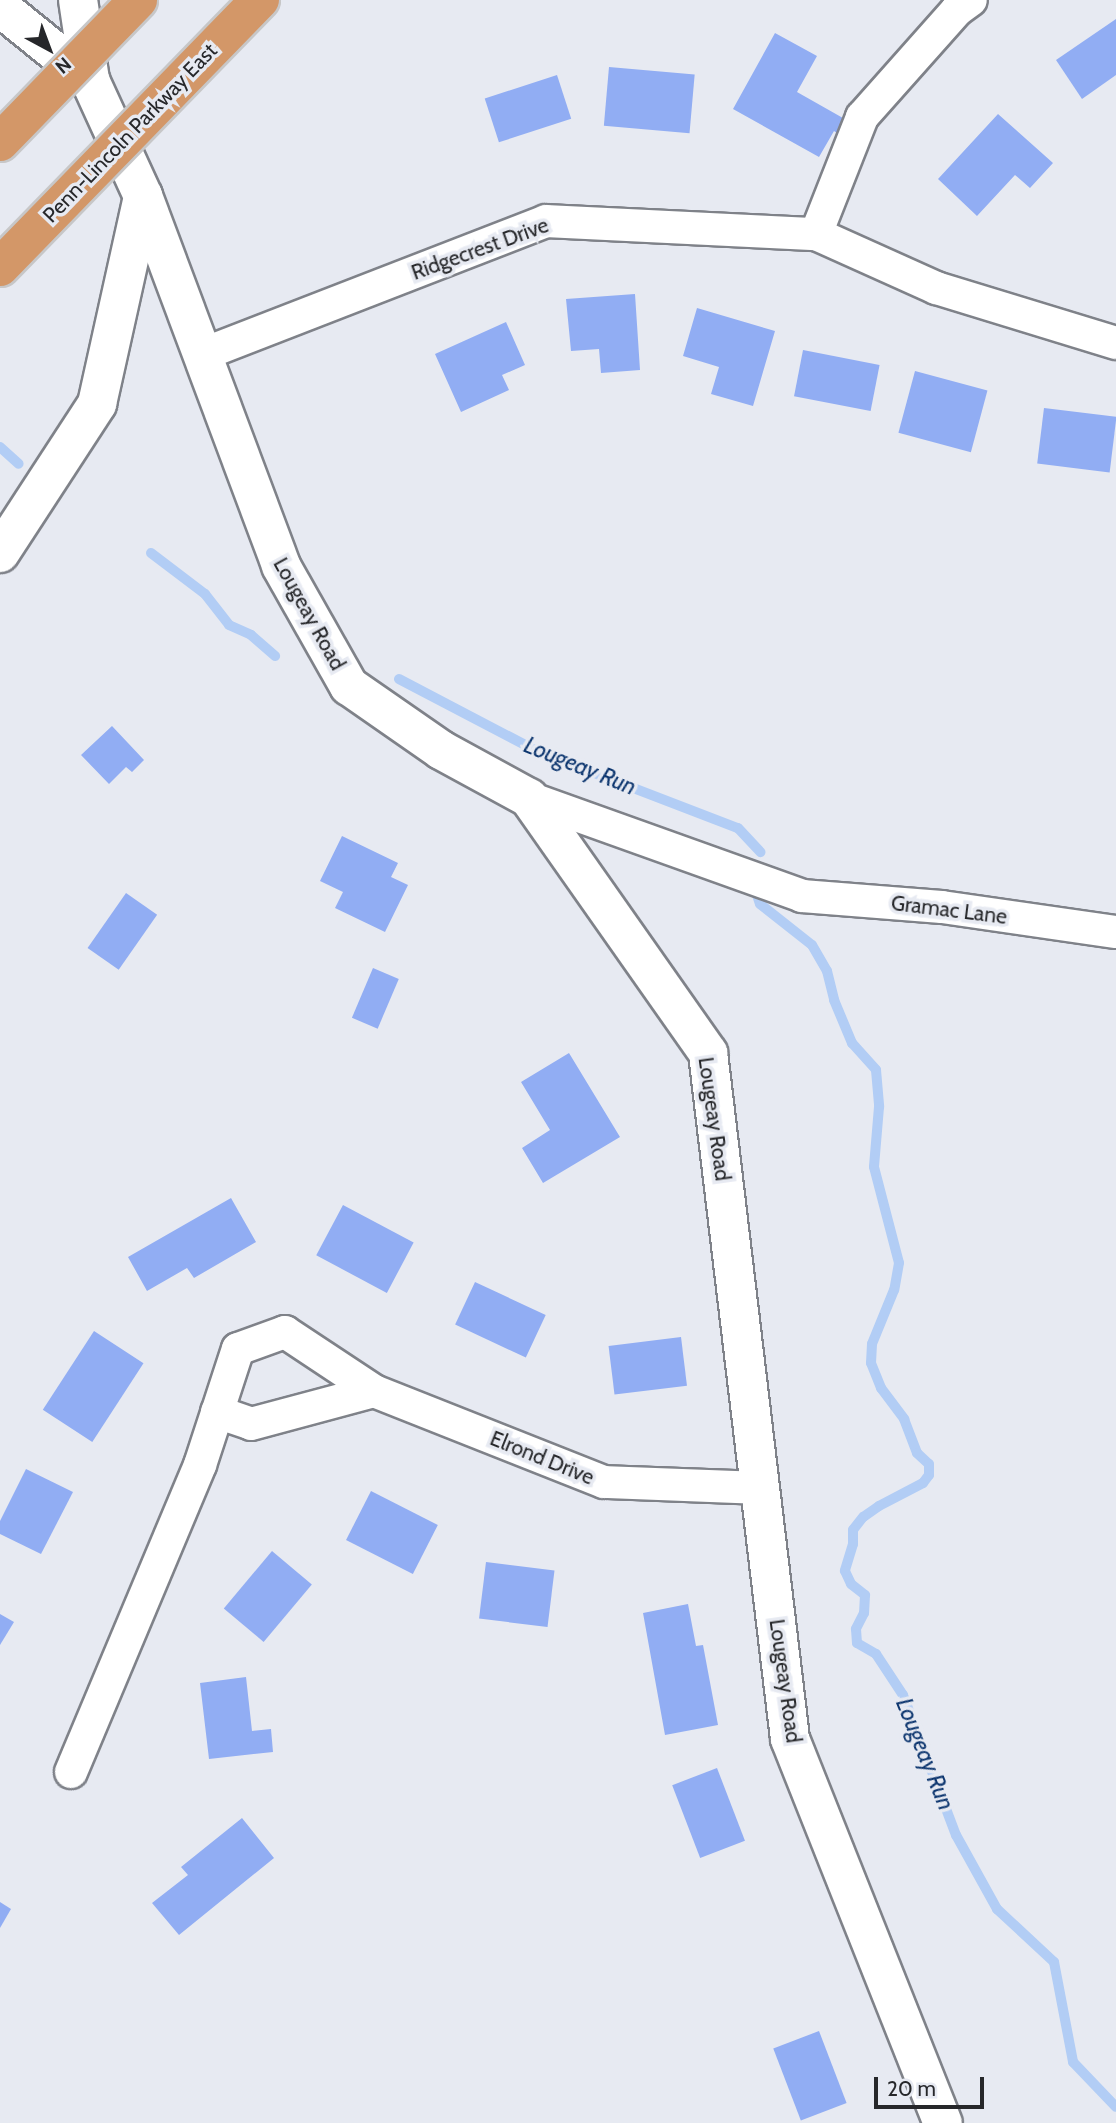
<!DOCTYPE html>
<style>
body{margin:0}
#map{position:relative;width:1116px;height:2123px;overflow:hidden;background:#e7eaf2;font-family:Cabin,sans-serif}
div>[style]{position:absolute}
[style*='--x']{left:calc(var(--x)*1px);top:calc(var(--y)*1px);width:calc(var(--w)*1px);rotate:calc(var(--a)*1deg)}
.stream>*{height:10px;margin:-5px;padding:0 5px;transform-origin:5px;border-radius:5px;background:#b2cdf5}
.building>*{inset:0;background:#91adf3;transform-origin:0 0}
.roads{filter:drop-shadow(2px 0 #7f8289) drop-shadow(-2px 0 #7f8289) drop-shadow(0 2px #7f8289) drop-shadow(0 -2px #7f8289)}
.minor>*{height:32px;margin:-16px;padding:0 16px;transform-origin:16px;border-radius:16px;background:#fff}
.tertiary>*{height:38px;margin:-19px;padding:0 19px;transform-origin:19px;border-radius:19px;background:#fff}
.secondary>*{height:38px;margin:-19px;padding:0 19px;transform-origin:19px;border-radius:19px;background:#fff}
.bridges{filter:drop-shadow(2px 0 #c7c7c8) drop-shadow(-2px 0 #c7c7c8) drop-shadow(0 2px #c7c7c8) drop-shadow(0 -2px #c7c7c8)}
.motorway-bridge>*{height:38px;margin:-19px;padding:0 19px;transform-origin:19px;border-radius:19px;background:#d39768}
span{translate:-50% -50%;white-space:nowrap;text-align:center;line-height:1.15;-webkit-text-stroke:7px #e7eaf2;paint-order:stroke}
.street-label{font-size:21px;color:#26272a}
.water-label{font-size:23px;color:#0d366f;font-style:italic}
.north{position:absolute;left:14px;top:14px;width:70px;height:70px;-webkit-text-stroke:5px #e7eaf2;paint-order:stroke;rotate:139deg;font-size:19px;font-weight:700;line-height:28px;text-align:center;color:#26272a}
.north::after{content:'';display:block;margin:auto;width:24px;height:32px;background:#26272a;clip-path:polygon(50% 0,100% 100%,50% 72%,0 100%)}
.scale{position:absolute;left:874px;top:2077px;width:110px;height:32px;box-sizing:border-box;border:4px solid #26272a;border-top:0;padding-left:9px;font-size:21px;line-height:24px;white-space:nowrap;color:#26272a;-webkit-text-stroke:5px #e7eaf2;paint-order:stroke}
</style>
<div id="map">
<div class="stream">
<i style="--x:0;--y:447;--w:25;--a:42"></i>
<i style="--x:151;--y:553;--w:68;--a:37.2"></i>
<i style="--x:205;--y:594;--w:39;--a:52"></i>
<i style="--x:229;--y:625;--w:24;--a:24"></i>
<i style="--x:251;--y:635;--w:32;--a:41"></i>
<i style="--x:399;--y:679;--w:156;--a:27.6"></i>
<i style="--x:537;--y:751;--w:215;--a:21"></i>
<i style="--x:738;--y:828;--w:33;--a:47"></i>
<i style="--x:757;--y:895;--w:9;--a:72"></i>
<i style="--x:760;--y:904;--w:66;--a:38.3"></i>
<i style="--x:812;--y:945;--w:30;--a:60"></i>
<i style="--x:827;--y:971;--w:30;--a:76"></i>
<i style="--x:834;--y:1000;--w:47;--a:67.3"></i>
<i style="--x:852;--y:1043;--w:36;--a:48"></i>
<i style="--x:876;--y:1070;--w:37;--a:85"></i>
<i style="--x:879;--y:1107;--w:60;--a:94.8"></i>
<i style="--x:874;--y:1167;--w:99;--a:75.4"></i>
<i style="--x:899;--y:1263;--w:27;--a:100"></i>
<i style="--x:894;--y:1290;--w:58;--a:112.2"></i>
<i style="--x:872;--y:1344;--w:19;--a:93"></i>
<i style="--x:871;--y:1363;--w:27;--a:68"></i>
<i style="--x:881;--y:1388;--w:39;--a:53"></i>
<i style="--x:904;--y:1419;--w:36;--a:69"></i>
<i style="--x:917;--y:1453;--w:16;--a:43"></i>
<i style="--x:929;--y:1464;--w:11;--a:90"></i>
<i style="--x:929;--y:1475;--w:10;--a:127"></i>
<i style="--x:923;--y:1483;--w:50;--a:152.4"></i>
<i style="--x:879;--y:1506;--w:19;--a:145"></i>
<i style="--x:863;--y:1517;--w:16;--a:128"></i>
<i style="--x:853;--y:1530;--w:14;--a:90"></i>
<i style="--x:853;--y:1544;--w:28;--a:107"></i>
<i style="--x:845;--y:1571;--w:14;--a:65"></i>
<i style="--x:851;--y:1584;--w:18;--a:38"></i>
<i style="--x:865;--y:1595;--w:18;--a:93"></i>
<i style="--x:864;--y:1613;--w:18;--a:117"></i>
<i style="--x:856;--y:1629;--w:14;--a:86"></i>
<i style="--x:857;--y:1643;--w:22;--a:30"></i>
<i style="--x:876;--y:1654;--w:49;--a:56.6"></i>
<i style="--x:903;--y:1695;--w:150;--a:69.3"></i>
<i style="--x:956;--y:1835;--w:85;--a:61"></i>
<i style="--x:997;--y:1909;--w:78;--a:42.9"></i>
<i style="--x:1054;--y:1962;--w:102;--a:79.2"></i>
<i style="--x:1073;--y:2062;--w:62;--a:46.3"></i>
</div>
<div class="building">
<i style="clip-path:polygon(1116px 19px,1116px 75px,1082px 99px,1056px 60px)"></i>
<i style="clip-path:polygon(775px 33px,817px 56px,797px 92px,850px 122px,841px 136px,834px 131px,819px 157px,733px 109px)"></i>
<i style="left:609px;top:67px;width:86px;height:59px;rotate:5deg"></i>
<i style="left:557px;top:75px;width:46px;height:76px;rotate:72deg"></i>
<i style="clip-path:polygon(998px 114px,1053px 163px,1030px 188px,1015px 175px,977px 216px,938px 179px)"></i>
<i style="clip-path:polygon(635px 294px,640px 370px,601px 373px,599px 349px,571px 351px,566px 299px)"></i>
<i style="clip-path:polygon(697px 308px,775px 331px,753px 406px,711px 394px,719px 367px,683px 356px)"></i>
<i style="clip-path:polygon(506px 322px,525px 365px,502px 375px,509px 390px,461px 412px,435px 354px)"></i>
<i style="left:803px;top:350px;width:78px;height:47px;rotate:11deg"></i>
<i style="left:915px;top:371px;width:75px;height:64px;rotate:15deg"></i>
<i style="left:1044px;top:408px;width:73px;height:56px;rotate:7deg"></i>
<i style="clip-path:polygon(112px 726px,144px 760px,132px 772px,126px 767px,109px 784px,81px 755px)"></i>
<i style="clip-path:polygon(342px 836px,398px 863px,391px 877px,408px 885px,385px 932px,335px 908px,343px 892px,320px 881px)"></i>
<i style="left:126px;top:893px;width:38px;height:67px;rotate:35deg"></i>
<i style="left:373px;top:968px;width:28px;height:54px;rotate:23deg"></i>
<i style="clip-path:polygon(569px 1053px,620px 1137px,543px 1183px,522px 1148px,550px 1130px,521px 1082px)"></i>
<i style="clip-path:polygon(231px 1198px,256px 1242px,194px 1278px,187px 1268px,147px 1291px,128px 1257px)"></i>
<i style="left:343px;top:1205px;width:80px;height:57px;rotate:28deg"></i>
<i style="left:475px;top:1282px;width:78px;height:47px;rotate:25deg"></i>
<i style="left:94px;top:1331px;width:59px;height:94px;rotate:33deg"></i>
<i style="left:681px;top:1337px;width:49px;height:73px;rotate:83deg"></i>
<i style="clip-path:polygon(26px 1469px,73px 1492px,41px 1554px,0 1534px,0 1521px)"></i>
<i style="left:371px;top:1491px;width:75px;height:55px;rotate:27deg"></i>
<i style="left:272px;top:1551px;width:52px;height:75px;rotate:40deg"></i>
<i style="left:486px;top:1562px;width:69px;height:57px;rotate:7deg"></i>
<i style="clip-path:polygon(688px 1604px,696px 1646px,703px 1645px,718px 1725px,665px 1735px,643px 1613px)"></i>
<i style="clip-path:polygon(0 1614px,14px 1622px,0 1645px)"></i>
<i style="clip-path:polygon(246px 1677px,252px 1731px,271px 1729px,273px 1752px,209px 1759px,200px 1683px)"></i>
<i style="left:717px;top:1768px;width:78px;height:48px;rotate:69deg"></i>
<i style="clip-path:polygon(242px 1818px,274px 1858px,179px 1935px,152px 1903px,188px 1875px,181px 1867px)"></i>
<i style="clip-path:polygon(0 1902px,11px 1909px,0 1928px)"></i>
<i style="left:819px;top:2031px;width:77px;height:49px;rotate:69deg"></i>
</div>
<div class="roads">
<div class="minor">
<i style="--x:816;--y:234;--w:126;--a:-68.5"></i>
<i style="--x:862;--y:117;--w:143;--a:-48.4"></i>
<i style="--x:957;--y:10;--w:17;--a:-36"></i>
<i style="--x:201;--y:355;--w:370;--a:-21.2"></i>
<i style="--x:546;--y:221;--w:270;--a:2.8"></i>
<i style="--x:816;--y:234;--w:132;--a:24.2"></i>
<i style="--x:936;--y:288;--w:188;--a:17"></i>
<i style="--x:529;--y:798;--w:290;--a:19.7"></i>
<i style="--x:802;--y:896;--w:140;--a:4.5"></i>
<i style="--x:942;--y:907;--w:176;--a:8.2"></i>
<i style="--x:217;--y:1412;--w:36;--a:19"></i>
<i style="--x:251;--y:1424;--w:127;--a:-15"></i>
<i style="--x:71;--y:1772;--w:333;--a:-67.2"></i>
<i style="--x:200;--y:1465;--w:122;--a:-71.9"></i>
<i style="--x:238;--y:1349;--w:50;--a:-19.9"></i>
<i style="--x:285;--y:1332;--w:107;--a:33.5"></i>
<i style="--x:374;--y:1391;--w:247;--a:21.6"></i>
<i style="--x:604;--y:1482;--w:155;--a:2.2"></i>
</div>
<div class="tertiary">
<i style="--x:0;--y:7;--w:116;--a:39"></i>
<i style="--x:143;--y:196;--w:395;--a:69.5"></i>
<i style="--x:281;--y:566;--w:138;--a:60.5"></i>
<i style="--x:349;--y:686;--w:112;--a:34.8"></i>
<i style="--x:441;--y:750;--w:100;--a:28.6"></i>
<i style="--x:529;--y:798;--w:312;--a:54.9"></i>
<i style="--x:708;--y:1053;--w:691;--a:83.18"></i>
<i style="--x:790;--y:1739;--w:413;--a:68.3"></i>
</div>
<div class="secondary">
<i style="--x:0;--y:553;--w:178;--a:-56.9"></i>
<i style="--x:97;--y:404;--w:213;--a:-77.5"></i>
<i style="--x:143;--y:196;--w:128;--a:-114.6"></i>
<i style="--x:90;--y:80;--w:81;--a:-98.5"></i>
</div>
</div>
<div class="bridges">
<div class="motorway-bridge">
<i style="--x:0;--y:142;--w:198;--a:-45.8"></i>
<i style="--x:0;--y:267;--w:373;--a:-45.8"></i>
</div>
</div>
<div class="street-label">
<span style="left:130px;top:133px;rotate:-46deg">Penn-Lincoln Parkway East</span>
<span style="left:480px;top:249px;rotate:-20deg">Ridgecrest Drive</span>
<span style="left:309px;top:614px;rotate:61deg">Lougeay Road</span>
<span style="left:949px;top:910px;rotate:7deg">Gramac Lane</span>
<span style="left:714px;top:1119px;rotate:82deg">Lougeay Road</span>
<span style="left:542px;top:1458px;rotate:22deg">Elrond Drive</span>
<span style="left:785px;top:1681px;rotate:82deg">Lougeay Road</span>
</div>
<div class="water-label">
<span style="left:580px;top:766px;rotate:22deg">Lougeay Run</span>
<span style="left:925px;top:1754px;rotate:68deg">Lougeay Run</span>
</div>
<div class="north">N</div>
<div class="scale">20 m</div>
</div>
